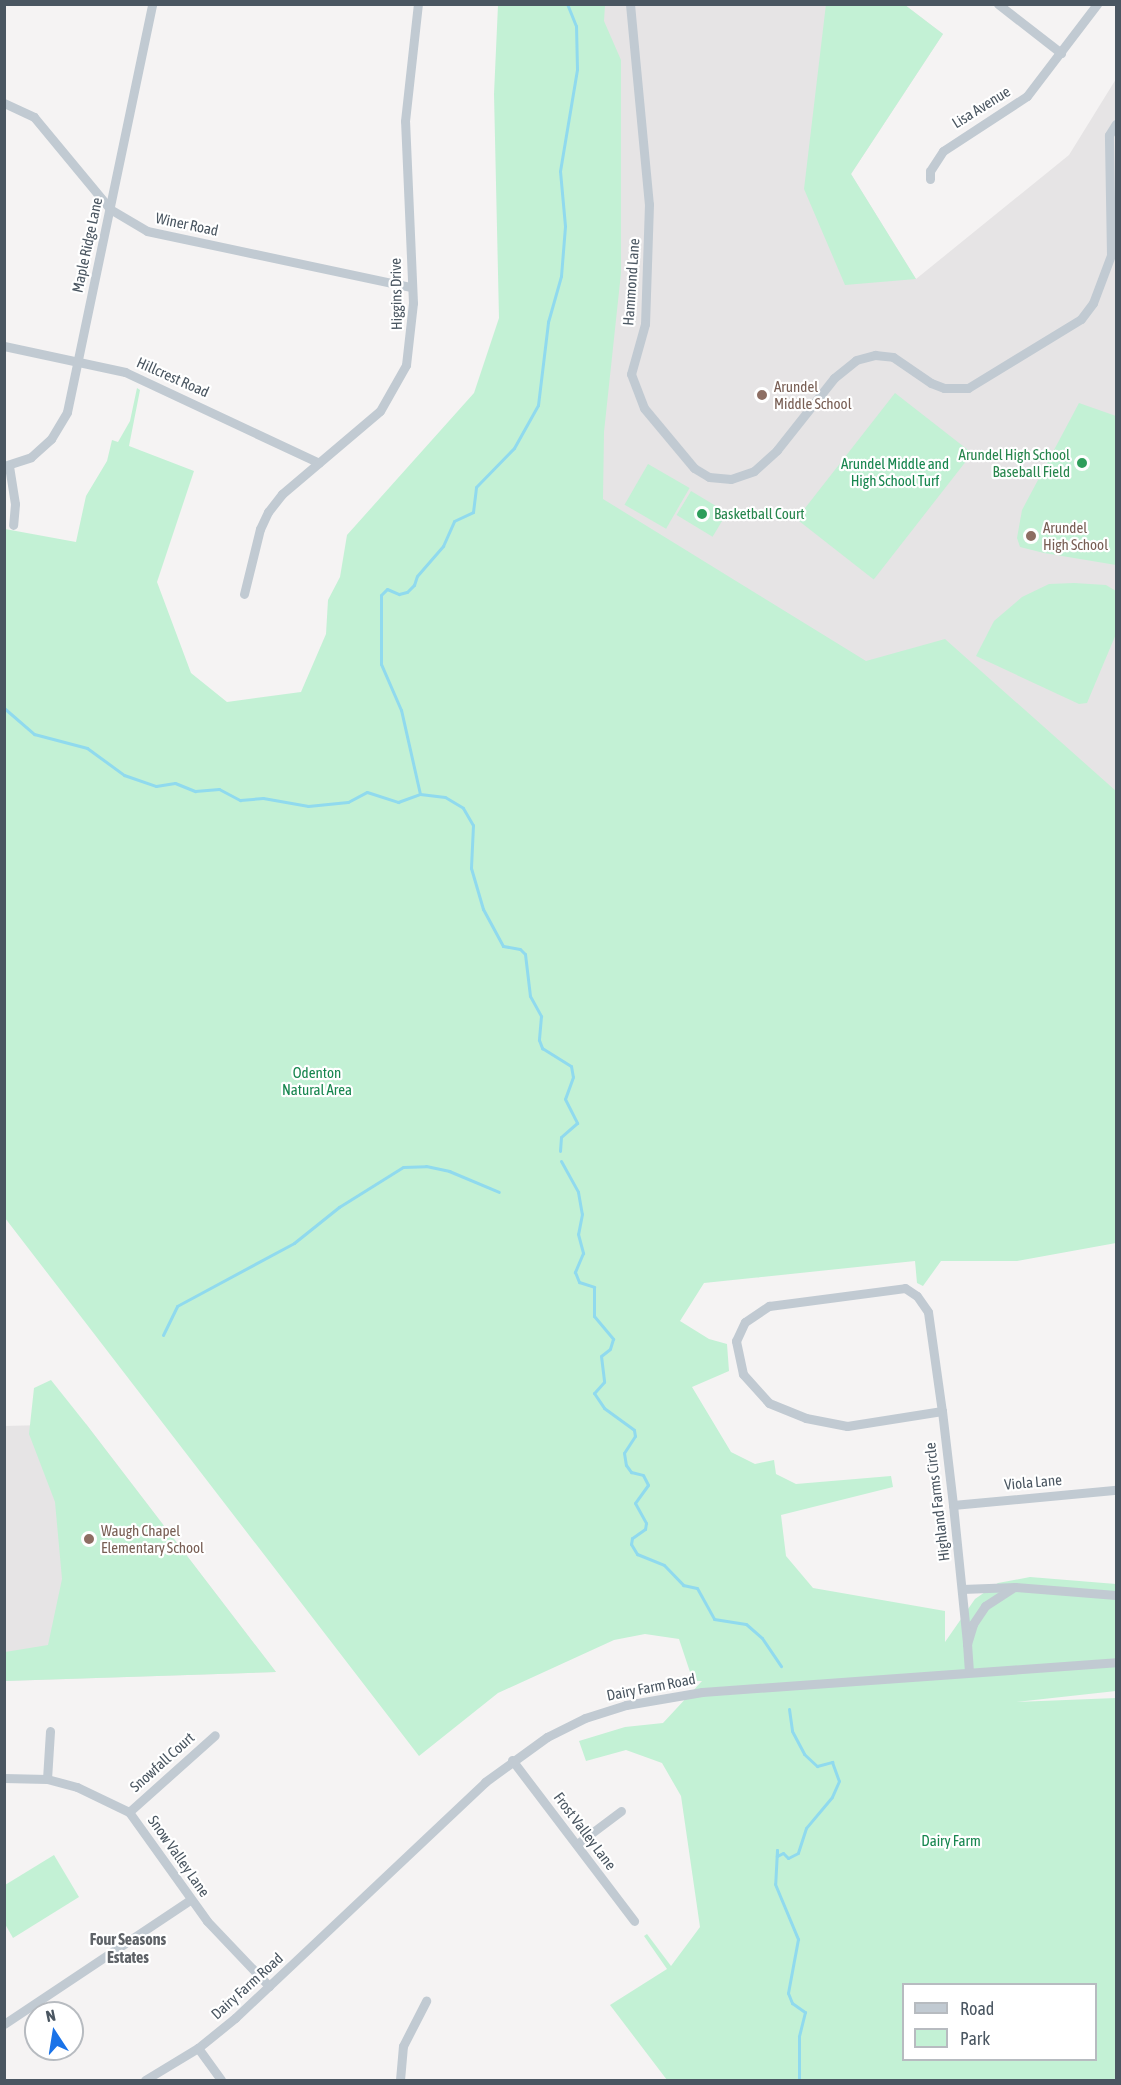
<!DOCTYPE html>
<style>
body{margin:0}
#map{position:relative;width:1121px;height:2085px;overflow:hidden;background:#f5f3f3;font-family:"Asap Condensed",sans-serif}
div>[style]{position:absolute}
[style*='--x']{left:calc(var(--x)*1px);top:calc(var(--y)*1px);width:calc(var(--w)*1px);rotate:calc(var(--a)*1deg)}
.education>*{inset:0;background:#e6e4e5}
.green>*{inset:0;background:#c3f1d5;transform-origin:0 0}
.stream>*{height:3px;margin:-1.5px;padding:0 1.5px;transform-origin:1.5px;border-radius:1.5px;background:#90daee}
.minor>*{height:9px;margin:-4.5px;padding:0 4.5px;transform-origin:4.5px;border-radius:4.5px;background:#c1cad2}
.dots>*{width:16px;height:16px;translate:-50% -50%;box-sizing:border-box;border:3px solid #fff;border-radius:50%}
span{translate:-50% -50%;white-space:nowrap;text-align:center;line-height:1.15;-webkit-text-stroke:4.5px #fff;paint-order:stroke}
.street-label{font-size:15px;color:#4a5661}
.education-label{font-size:15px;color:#785e54}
.left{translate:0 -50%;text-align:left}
.leisure-label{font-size:15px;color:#27864d}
.right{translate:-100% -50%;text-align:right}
.park-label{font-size:15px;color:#17864f}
.neighbourhood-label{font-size:16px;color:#5f6368;font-weight:700}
.frame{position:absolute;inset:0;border:6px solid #4a5661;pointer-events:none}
.legend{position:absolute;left:902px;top:1983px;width:195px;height:78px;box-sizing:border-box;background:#fff;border:2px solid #b7bbc0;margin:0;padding:8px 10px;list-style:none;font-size:18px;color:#4a5661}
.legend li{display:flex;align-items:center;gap:12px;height:30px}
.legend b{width:30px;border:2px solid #b7bbc0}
.north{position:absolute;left:24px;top:2001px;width:60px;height:60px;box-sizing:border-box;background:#fff;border:2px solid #b7bbc0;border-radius:50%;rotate:348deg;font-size:16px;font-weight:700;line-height:24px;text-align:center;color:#4a5661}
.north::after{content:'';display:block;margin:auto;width:21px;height:27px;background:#1a73e8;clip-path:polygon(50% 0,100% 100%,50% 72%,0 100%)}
</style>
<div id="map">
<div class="education">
<i style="clip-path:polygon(567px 5px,905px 5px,943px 34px,851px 174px,916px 279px,1069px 155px,1116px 79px,1116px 982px,464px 514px)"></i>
<i style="clip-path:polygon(86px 1424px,276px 1672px,5px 1681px,4px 1426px)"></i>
</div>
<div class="green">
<i style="clip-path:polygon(826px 4px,905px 5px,943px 34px,851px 174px,916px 279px,845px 285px,804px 189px)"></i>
<i style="clip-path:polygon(evenodd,498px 5px,605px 5px,604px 21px,621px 60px,621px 273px,604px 432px,603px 499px,866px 661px,945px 639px,1116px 791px,1116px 1243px,1017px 1261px,941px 1261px,923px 1286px,917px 1283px,915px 1261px,704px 1283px,680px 1321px,709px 1339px,727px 1344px,729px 1371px,692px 1387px,731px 1452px,755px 1464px,774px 1460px,776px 1474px,796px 1484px,891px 1476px,893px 1487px,781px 1515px,786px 1556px,813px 1588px,945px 1611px,945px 1642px,975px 1599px,998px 1583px,1030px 1577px,1116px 1584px,1116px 1691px,1016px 1702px,1116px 1698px,1116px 2080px,667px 2080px,610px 2005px,667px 1969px,644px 1936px,647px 1934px,671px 1966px,700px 1927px,681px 1796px,662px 1763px,626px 1750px,586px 1761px,579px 1741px,625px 1727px,663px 1723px,702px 1681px,693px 1681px,679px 1639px,645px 1634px,614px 1640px,498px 1693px,419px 1756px,5px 1218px,5px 529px,76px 542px,86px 496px,107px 461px,112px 440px,118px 442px,130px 421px,137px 388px,140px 390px,129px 446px,194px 471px,157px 582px,191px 673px,227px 702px,301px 692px,326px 634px,328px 600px,340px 577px,347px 535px,474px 393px,499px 318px,494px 94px,498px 5px,904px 1984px,1096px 1984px,1096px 2060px,904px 2060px,904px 1984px)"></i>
<i style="left:895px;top:393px;width:98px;height:160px;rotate:38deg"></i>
<i style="clip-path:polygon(1079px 403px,1116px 416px,1116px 565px,1044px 553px,1020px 547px,1017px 538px,1022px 510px)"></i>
<i style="left:648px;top:464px;width:48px;height:47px;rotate:30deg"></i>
<i style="left:691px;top:491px;width:42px;height:28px;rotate:31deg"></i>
<i style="clip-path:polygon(1074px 583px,1106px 585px,1116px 591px,1116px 634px,1087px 703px,1079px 704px,976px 656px,994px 621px,1022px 597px,1049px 584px)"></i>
<i style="clip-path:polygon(51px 1380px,86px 1424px,276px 1672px,5px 1681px,5px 1652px,48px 1645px,62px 1579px,55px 1502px,29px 1434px,34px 1388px)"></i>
<i style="clip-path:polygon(54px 1855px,79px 1897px,13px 1938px,5px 1924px,5px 1885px)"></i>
</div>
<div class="stream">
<i style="--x:4;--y:708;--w:40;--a:41"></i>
<i style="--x:34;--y:734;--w:55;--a:14.8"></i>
<i style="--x:87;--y:748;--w:46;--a:36.1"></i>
<i style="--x:124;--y:775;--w:34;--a:19"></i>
<i style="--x:156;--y:786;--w:19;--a:-9"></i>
<i style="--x:175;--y:783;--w:22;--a:22"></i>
<i style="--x:195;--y:791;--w:24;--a:-5"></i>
<i style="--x:219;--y:789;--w:24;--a:28"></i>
<i style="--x:240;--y:800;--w:23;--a:-5"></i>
<i style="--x:263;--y:798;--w:46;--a:10.1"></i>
<i style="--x:308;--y:806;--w:40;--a:-5.7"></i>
<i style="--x:348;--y:802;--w:21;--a:-28"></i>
<i style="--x:367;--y:792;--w:33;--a:18"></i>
<i style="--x:398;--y:802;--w:23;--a:-20"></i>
<i style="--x:420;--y:794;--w:25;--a:7"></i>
<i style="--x:445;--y:797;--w:21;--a:31"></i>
<i style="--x:463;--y:808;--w:20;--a:60"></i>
<i style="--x:473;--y:825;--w:43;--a:92.7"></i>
<i style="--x:471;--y:868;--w:43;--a:73.7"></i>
<i style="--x:483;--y:909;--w:42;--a:61.6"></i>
<i style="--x:503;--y:946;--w:17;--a:10"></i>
<i style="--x:520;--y:949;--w:7;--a:45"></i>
<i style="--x:525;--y:954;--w:42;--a:83.2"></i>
<i style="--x:530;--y:996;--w:23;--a:61"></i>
<i style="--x:541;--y:1016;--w:24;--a:95"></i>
<i style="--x:539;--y:1040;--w:9;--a:69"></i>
<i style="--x:542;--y:1048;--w:34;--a:32"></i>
<i style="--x:571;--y:1066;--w:11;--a:80"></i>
<i style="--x:573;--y:1077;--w:23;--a:110"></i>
<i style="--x:565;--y:1099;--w:27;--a:63"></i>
<i style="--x:577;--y:1123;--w:21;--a:139"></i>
<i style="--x:561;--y:1137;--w:14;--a:94"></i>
<i style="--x:420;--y:794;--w:86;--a:-102.7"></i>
<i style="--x:401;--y:710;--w:50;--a:-113.5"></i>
<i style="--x:381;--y:664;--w:69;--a:-90"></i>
<i style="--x:381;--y:595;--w:8;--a:-45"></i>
<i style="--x:387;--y:589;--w:13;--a:23"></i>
<i style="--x:399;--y:594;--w:8;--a:-14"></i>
<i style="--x:407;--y:592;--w:10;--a:-45"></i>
<i style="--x:414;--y:585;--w:9;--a:-72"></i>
<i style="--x:417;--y:576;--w:40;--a:-49"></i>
<i style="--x:443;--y:546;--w:27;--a:-66"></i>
<i style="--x:454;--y:521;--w:21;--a:-25"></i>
<i style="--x:473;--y:512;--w:25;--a:-83"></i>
<i style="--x:476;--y:487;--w:54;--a:-45.7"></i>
<i style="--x:514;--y:448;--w:49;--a:-60.8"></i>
<i style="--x:538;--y:405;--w:84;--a:-83.1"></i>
<i style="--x:548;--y:322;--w:48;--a:-74.2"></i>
<i style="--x:561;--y:276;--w:50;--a:-85.4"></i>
<i style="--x:565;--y:226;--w:55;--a:-95.2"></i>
<i style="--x:560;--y:171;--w:103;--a:-80.5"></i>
<i style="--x:577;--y:69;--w:43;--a:-91.3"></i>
<i style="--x:576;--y:26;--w:24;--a:-112"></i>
<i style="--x:561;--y:1161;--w:35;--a:61"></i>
<i style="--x:578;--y:1192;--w:22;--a:80"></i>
<i style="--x:582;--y:1214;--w:20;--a:101"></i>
<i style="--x:578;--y:1234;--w:20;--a:75"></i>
<i style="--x:583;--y:1253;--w:21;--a:113"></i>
<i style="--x:575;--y:1272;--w:11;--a:68"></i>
<i style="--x:579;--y:1282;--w:16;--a:18"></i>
<i style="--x:594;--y:1287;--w:29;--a:90"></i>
<i style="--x:594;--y:1316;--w:30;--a:50"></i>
<i style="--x:613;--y:1339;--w:10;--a:107"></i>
<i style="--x:610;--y:1349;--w:11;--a:142"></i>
<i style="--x:601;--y:1356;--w:26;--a:83"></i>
<i style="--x:604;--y:1382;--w:15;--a:132"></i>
<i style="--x:594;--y:1393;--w:18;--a:56"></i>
<i style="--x:604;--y:1408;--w:37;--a:36"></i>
<i style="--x:634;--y:1430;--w:6;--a:81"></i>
<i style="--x:635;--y:1436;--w:20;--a:123"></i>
<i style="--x:624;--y:1453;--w:12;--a:81"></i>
<i style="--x:626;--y:1465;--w:9;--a:54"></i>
<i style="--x:631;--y:1472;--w:12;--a:14"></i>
<i style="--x:643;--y:1475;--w:11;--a:63"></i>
<i style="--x:648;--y:1485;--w:22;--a:126"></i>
<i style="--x:635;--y:1503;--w:23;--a:61"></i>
<i style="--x:646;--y:1523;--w:6;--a:99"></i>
<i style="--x:645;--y:1529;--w:16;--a:145"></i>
<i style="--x:632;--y:1538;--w:6;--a:99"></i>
<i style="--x:631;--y:1544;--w:12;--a:59"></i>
<i style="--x:637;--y:1554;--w:29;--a:22"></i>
<i style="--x:664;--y:1565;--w:28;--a:46"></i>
<i style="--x:683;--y:1585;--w:14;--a:12"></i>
<i style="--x:697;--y:1588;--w:35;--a:61"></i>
<i style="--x:714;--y:1619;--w:32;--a:9"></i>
<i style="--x:746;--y:1624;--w:21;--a:41"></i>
<i style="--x:762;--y:1638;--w:34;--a:56"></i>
<i style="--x:163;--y:1335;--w:32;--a:-64"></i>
<i style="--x:177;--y:1306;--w:133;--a:-28.3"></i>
<i style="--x:294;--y:1243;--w:58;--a:-38.7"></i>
<i style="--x:339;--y:1207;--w:75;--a:-32"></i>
<i style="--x:403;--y:1167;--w:23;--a:-2"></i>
<i style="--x:426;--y:1166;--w:24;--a:12"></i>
<i style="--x:449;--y:1171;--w:54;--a:22.8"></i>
<i style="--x:789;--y:1709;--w:22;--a:82"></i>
<i style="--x:792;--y:1731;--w:26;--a:62"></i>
<i style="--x:804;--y:1754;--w:18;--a:43"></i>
<i style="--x:817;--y:1766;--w:16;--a:-15"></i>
<i style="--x:832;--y:1762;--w:20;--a:70"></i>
<i style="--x:839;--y:1781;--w:17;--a:114"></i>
<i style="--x:832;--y:1797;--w:40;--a:130"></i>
<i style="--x:806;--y:1828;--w:26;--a:108"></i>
<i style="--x:798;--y:1853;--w:11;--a:153"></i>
<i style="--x:788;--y:1858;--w:7;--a:-135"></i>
<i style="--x:783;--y:1853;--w:7;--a:153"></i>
<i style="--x:777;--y:1856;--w:6;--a:-90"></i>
<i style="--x:777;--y:1850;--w:34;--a:93"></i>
<i style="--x:775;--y:1884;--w:60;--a:67.3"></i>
<i style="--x:798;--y:1939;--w:55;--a:100.5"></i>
<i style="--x:788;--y:1993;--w:11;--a:68"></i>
<i style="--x:792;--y:2003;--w:16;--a:35"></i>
<i style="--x:805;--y:2012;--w:25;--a:104"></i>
<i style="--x:799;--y:2036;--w:44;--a:90"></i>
</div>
<div class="minor">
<i style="--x:630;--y:4;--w:201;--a:84.6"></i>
<i style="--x:649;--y:204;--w:120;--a:91.9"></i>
<i style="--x:645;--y:324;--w:52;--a:105.6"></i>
<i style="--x:631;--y:374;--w:36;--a:69"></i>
<i style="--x:644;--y:408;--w:78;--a:50.2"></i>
<i style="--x:694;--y:468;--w:17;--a:31"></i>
<i style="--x:709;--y:477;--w:22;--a:5"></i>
<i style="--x:731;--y:479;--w:24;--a:-19"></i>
<i style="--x:754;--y:471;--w:31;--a:-42"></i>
<i style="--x:777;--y:450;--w:92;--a:-51.6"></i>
<i style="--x:834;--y:378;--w:28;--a:-39"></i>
<i style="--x:856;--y:360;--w:20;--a:-15"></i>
<i style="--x:875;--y:355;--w:18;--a:6"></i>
<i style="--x:893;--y:357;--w:46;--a:34.4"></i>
<i style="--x:931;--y:383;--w:14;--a:21"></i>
<i style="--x:944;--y:388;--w:24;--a:0"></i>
<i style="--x:968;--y:388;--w:132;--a:-31.4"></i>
<i style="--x:1081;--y:319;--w:20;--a:-53"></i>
<i style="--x:1093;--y:303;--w:51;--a:-69.4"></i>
<i style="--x:1111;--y:255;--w:120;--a:-91"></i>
<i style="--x:1109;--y:135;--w:13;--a:-58"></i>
<i style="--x:998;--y:4;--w:80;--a:37.9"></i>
<i style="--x:4;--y:103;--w:33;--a:25"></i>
<i style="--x:34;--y:117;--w:119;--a:50.4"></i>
<i style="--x:110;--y:209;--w:43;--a:30.7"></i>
<i style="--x:147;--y:231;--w:270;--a:12"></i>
<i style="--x:930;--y:179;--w:8;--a:-90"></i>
<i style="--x:930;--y:171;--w:24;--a:-57"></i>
<i style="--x:943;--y:151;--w:100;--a:-33.2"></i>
<i style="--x:1027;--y:96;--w:116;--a:-52.7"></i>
<i style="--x:4;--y:346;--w:124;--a:12.1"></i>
<i style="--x:125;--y:372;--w:214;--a:25.1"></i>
<i style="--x:4;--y:466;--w:28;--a:-18"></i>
<i style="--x:31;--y:457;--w:27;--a:-42"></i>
<i style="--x:51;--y:439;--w:31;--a:-59"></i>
<i style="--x:67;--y:412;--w:417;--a:-78.2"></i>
<i style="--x:9;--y:466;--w:38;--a:81"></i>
<i style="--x:15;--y:504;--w:21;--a:95"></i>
<i style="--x:244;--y:594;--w:67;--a:-76.2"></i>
<i style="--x:260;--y:529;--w:19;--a:-65"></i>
<i style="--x:268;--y:512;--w:23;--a:-52"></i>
<i style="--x:282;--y:494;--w:128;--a:-40.3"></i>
<i style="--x:380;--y:411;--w:53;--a:-60.5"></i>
<i style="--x:406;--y:365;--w:62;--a:-83.6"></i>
<i style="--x:413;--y:303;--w:182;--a:-92.5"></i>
<i style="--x:405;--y:121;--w:118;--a:-83.7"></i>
<i style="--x:942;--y:1411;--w:96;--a:171"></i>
<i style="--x:847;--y:1426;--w:42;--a:-169"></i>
<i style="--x:806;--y:1418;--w:40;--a:-158"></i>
<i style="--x:769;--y:1403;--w:39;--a:-132"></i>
<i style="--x:743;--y:1374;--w:34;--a:-102"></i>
<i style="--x:736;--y:1341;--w:21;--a:-65"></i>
<i style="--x:745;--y:1322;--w:29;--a:-34"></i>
<i style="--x:769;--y:1306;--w:137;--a:-7.5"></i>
<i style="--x:905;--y:1288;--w:14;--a:34"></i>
<i style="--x:917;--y:1296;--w:19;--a:55"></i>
<i style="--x:928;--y:1312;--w:100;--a:82"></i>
<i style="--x:942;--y:1411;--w:95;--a:83.3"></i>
<i style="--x:953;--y:1505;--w:140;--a:84.2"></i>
<i style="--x:953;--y:1505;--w:164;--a:-5.3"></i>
<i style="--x:962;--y:1589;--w:53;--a:-2.2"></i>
<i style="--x:1015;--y:1587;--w:101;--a:4.5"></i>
<i style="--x:969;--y:1672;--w:28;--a:-94"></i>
<i style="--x:967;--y:1644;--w:21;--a:-73"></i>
<i style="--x:973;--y:1624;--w:22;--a:-56"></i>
<i style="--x:985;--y:1606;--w:33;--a:-33"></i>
<i style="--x:512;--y:1760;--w:202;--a:52.8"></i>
<i style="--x:4;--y:1778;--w:43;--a:1.3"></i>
<i style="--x:47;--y:1779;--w:31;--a:15"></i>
<i style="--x:77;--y:1787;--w:58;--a:25.7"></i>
<i style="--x:129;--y:1812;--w:134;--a:54.4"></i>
<i style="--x:207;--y:1921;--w:90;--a:46.4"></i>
<i style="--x:47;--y:1779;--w:48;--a:-86.4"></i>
<i style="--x:129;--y:1812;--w:115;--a:-41.8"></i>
<i style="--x:577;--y:1844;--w:55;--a:-36.9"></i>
<i style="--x:4;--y:2024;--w:224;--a:-33.7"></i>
<i style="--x:198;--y:2048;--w:39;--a:54"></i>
<i style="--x:145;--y:2080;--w:62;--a:-31.1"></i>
<i style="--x:198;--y:2048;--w:48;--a:-39"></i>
<i style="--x:235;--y:2018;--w:344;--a:-43.3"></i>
<i style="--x:485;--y:1782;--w:77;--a:-36"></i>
<i style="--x:547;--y:1737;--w:42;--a:-26.6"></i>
<i style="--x:585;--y:1718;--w:43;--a:-17.6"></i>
<i style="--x:626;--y:1705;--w:77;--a:-9.7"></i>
<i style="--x:702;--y:1692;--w:415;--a:-4.1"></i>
<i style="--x:400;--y:2080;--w:34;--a:-85"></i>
<i style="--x:403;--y:2046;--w:51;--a:-62.9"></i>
</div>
<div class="dots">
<i style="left:762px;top:395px;background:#8d6e63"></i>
<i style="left:1082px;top:463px;background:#2e9e5b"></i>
<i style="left:702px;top:514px;background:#2e9e5b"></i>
<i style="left:1031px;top:536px;background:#8d6e63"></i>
<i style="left:89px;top:1539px;background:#8d6e63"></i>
</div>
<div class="street-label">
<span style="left:981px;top:107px;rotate:-32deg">Lisa Avenue</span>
<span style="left:187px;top:224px;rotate:12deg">Winer Road</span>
<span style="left:87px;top:245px;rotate:-78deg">Maple Ridge Lane</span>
<span style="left:631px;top:282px;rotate:-86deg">Hammond Lane</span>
<span style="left:396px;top:294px;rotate:-91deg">Higgins Drive</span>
<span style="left:173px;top:377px;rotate:24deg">Hillcrest Road</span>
<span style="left:1033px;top:1482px;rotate:-5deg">Viola Lane</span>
<span style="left:937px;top:1502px;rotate:-97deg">Highland Farms Circle</span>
<span style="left:651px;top:1687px;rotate:-11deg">Dairy Farm Road</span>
<span style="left:162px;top:1762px;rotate:-42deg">Snowfall Court</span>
<span style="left:585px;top:1831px;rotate:53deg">Frost Valley Lane</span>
<span style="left:179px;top:1856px;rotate:55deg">Snow Valley Lane</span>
<span style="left:247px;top:1986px;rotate:-42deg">Dairy Farm Road</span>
</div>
<div class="education-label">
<span class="left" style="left:774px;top:395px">Arundel<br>Middle School</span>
<span class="left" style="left:1043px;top:536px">Arundel<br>High School</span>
<span class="left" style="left:101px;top:1539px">Waugh Chapel<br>Elementary School</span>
</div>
<div class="leisure-label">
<span class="right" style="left:1070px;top:463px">Arundel High School<br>Baseball Field</span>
<span class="left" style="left:714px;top:514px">Basketball Court</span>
</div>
<div class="park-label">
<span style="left:895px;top:472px">Arundel Middle and<br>High School Turf</span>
<span style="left:317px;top:1081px">Odenton<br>Natural Area</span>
<span style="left:951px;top:1841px">Dairy Farm</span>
</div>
<div class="neighbourhood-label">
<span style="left:128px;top:1948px">Four Seasons<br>Estates</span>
</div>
<div class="frame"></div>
<ul class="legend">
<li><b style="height:8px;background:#c1cad2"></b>Road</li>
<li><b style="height:16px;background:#c3f1d5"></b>Park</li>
</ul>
<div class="north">N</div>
</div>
